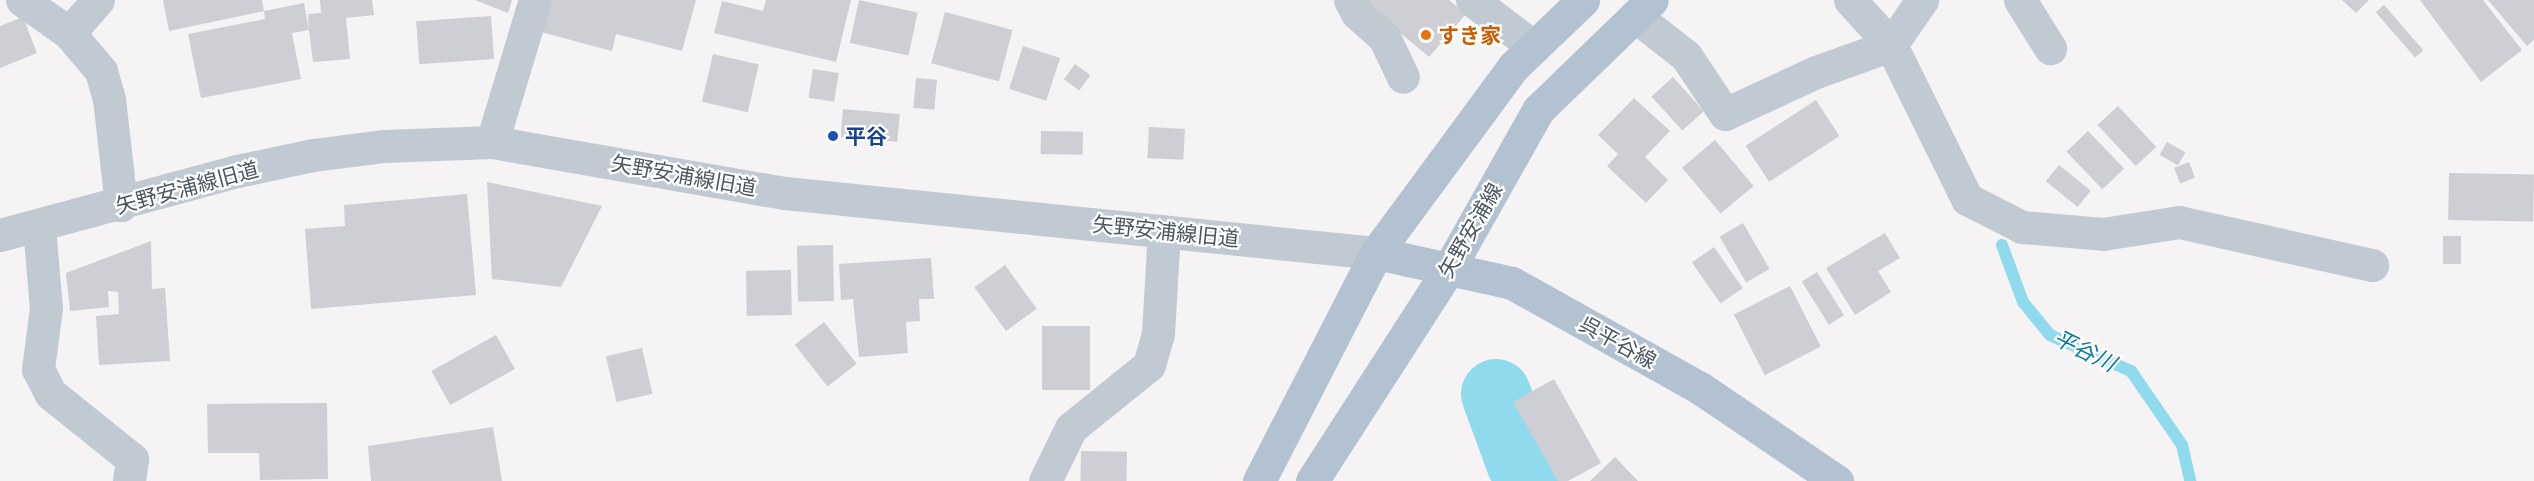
<!DOCTYPE html>
<meta charset="utf-8">
<style>
body{margin:0}
#map{position:relative;width:2534px;height:481px;overflow:hidden;background:#f5f3f3;font-family:"Noto Sans","Noto Sans JP",sans-serif}
div>[style]{position:absolute}
[style*='--x']{left:calc(var(--x)*1px);top:calc(var(--y)*1px);width:calc(var(--w)*1px);rotate:calc(var(--a)*1deg)}
.stream>*{height:12px;margin:-6px;padding:0 6px;transform-origin:6px;border-radius:6px;background:#90daee}
.river>*{height:70px;margin:-35px;padding:0 35px;transform-origin:35px;border-radius:35px;background:#90daee}
.building>*{inset:0;background:#cdcfd5;transform-origin:0 0}
.minor>*{height:33px;margin:-16.5px;padding:0 16.5px;transform-origin:16.5px;border-radius:16.5px;background:#c1cad2}
.major>*{height:33px;margin:-16.5px;padding:0 16.5px;transform-origin:16.5px;border-radius:16.5px;background:#b3c2d1}
.dots>*{width:16px;height:16px;translate:-50% -50%;box-sizing:border-box;border:3px solid #fff;border-radius:50%}
span{translate:-50% -50%;white-space:nowrap;text-align:center;line-height:1.15;-webkit-text-stroke:4.5px #fff;paint-order:stroke}
.food-label{font-size:21px;color:#c56008;font-weight:700}
.left{translate:0 -50%;text-align:left}
.transit-label{font-size:21px;color:#164399;font-weight:700}
.street-label{font-size:21px;color:#4a5661}
.water-label{font-size:22px;color:#0c7c9b;font-style:italic}
</style>
<div id="map">
<div class="stream">
<i style="--x:2002;--y:245;--w:61;--a:69.8"></i>
<i style="--x:2023;--y:302;--w:43;--a:50.7"></i>
<i style="--x:2050;--y:335;--w:89;--a:24"></i>
<i style="--x:2131;--y:371;--w:90;--a:55.4"></i>
<i style="--x:2182;--y:445;--w:37;--a:77"></i>
</div>
<div class="river">
<i style="--x:1496;--y:394;--w:72;--a:69.8"></i>
<i style="--x:1521;--y:462;--w:22;--a:58"></i>
</div>
<div class="building">
<i style="clip-path:polygon(163px 0,262px 0,264px 11px,169px 31px)"></i>
<i style="clip-path:polygon(320px 0,372px 0,374px 15px,346px 18px,350px 59px,313px 62px,309px 30px,292px 33px,301px 79px,201px 98px,188px 34px,265px 19px,264px 11px,304px 3px,309px 30px,308px 14px,321px 13px)"></i>
<i style="clip-path:polygon(475px 0,512px 0,508px 13px)"></i>
<i style="clip-path:polygon(545px 0,696px 0,682px 51px,616px 34px,612px 51px,537px 31px)"></i>
<i style="clip-path:polygon(766px 0,851px 0,836px 62px,714px 33px,722px 1px,763px 11px)"></i>
<i style="left:859px;top:0;width:60px;height:44px;rotate:12deg"></i>
<i style="clip-path:polygon(1361px 0,1449px 0,1466px 14px,1429px 57px)"></i>
<i style="clip-path:polygon(2342px 0,2369px 0,2356px 13px)"></i>
<i style="clip-path:polygon(2420px 0,2483px 0,2522px 50px,2481px 82px)"></i>
<i style="clip-path:polygon(2488px 0,2534px 0,2534px 40px,2527px 46px)"></i>
<i style="left:2384px;top:5px;width:60px;height:11px;rotate:49deg"></i>
<i style="left:945px;top:12px;width:70px;height:53px;rotate:15deg"></i>
<i style="left:491px;top:16px;width:43px;height:75px;rotate:86deg"></i>
<i style="clip-path:polygon(23px 17px,37px 53px,0 68px,0 26px)"></i>
<i style="left:1023px;top:46px;width:39px;height:45px;rotate:18deg"></i>
<i style="left:713px;top:54px;width:47px;height:49px;rotate:13deg"></i>
<i style="left:1075px;top:64px;width:19px;height:19px;rotate:36deg"></i>
<i style="left:813px;top:69px;width:26px;height:29px;rotate:9deg"></i>
<i style="left:1673px;top:77px;width:46px;height:29px;rotate:48deg"></i>
<i style="left:916px;top:78px;width:21px;height:30px;rotate:5deg"></i>
<i style="clip-path:polygon(1634px 98px,1670px 131px,1645px 157px,1668px 180px,1646px 203px,1607px 166px,1618px 154px,1598px 135px)"></i>
<i style="left:1816px;top:100px;width:43px;height:84px;rotate:57deg"></i>
<i style="left:2118px;top:106px;width:56px;height:28px;rotate:47deg"></i>
<i style="left:843px;top:109px;width:57px;height:28px;rotate:5deg"></i>
<i style="left:1149px;top:127px;width:36px;height:31px;rotate:3deg"></i>
<i style="left:1041px;top:131px;width:42px;height:23px;rotate:1deg"></i>
<i style="left:2088px;top:131px;width:52px;height:30px;rotate:46deg"></i>
<i style="left:1715px;top:140px;width:60px;height:43px;rotate:50deg"></i>
<i style="left:2167px;top:142px;width:21px;height:15px;rotate:29deg"></i>
<i style="left:2189px;top:162px;width:17px;height:16px;rotate:69deg"></i>
<i style="left:2059px;top:165px;width:41px;height:21px;rotate:39deg"></i>
<i style="left:2449px;top:173px;width:85px;height:47px;rotate:1deg"></i>
<i style="clip-path:polygon(487px 182px,602px 206px,561px 287px,492px 279px)"></i>
<i style="clip-path:polygon(467px 194px,476px 295px,311px 309px,305px 229px,345px 226px,344px 205px)"></i>
<i style="left:1743px;top:223px;width:53px;height:27px;rotate:60deg"></i>
<i style="clip-path:polygon(1885px 233px,1900px 258px,1878px 271px,1891px 292px,1855px 315px,1826px 268px)"></i>
<i style="left:2443px;top:236px;width:18px;height:28px"></i>
<i style="clip-path:polygon(151px 241px,152px 289px,165px 288px,170px 361px,99px 365px,96px 316px,119px 314px,118px 292px,108px 291px,109px 307px,70px 311px,66px 273px)"></i>
<i style="left:833px;top:245px;width:56px;height:36px;rotate:89deg"></i>
<i style="left:1714px;top:247px;width:50px;height:27px;rotate:55deg"></i>
<i style="clip-path:polygon(931px 258px,934px 299px,919px 299px,920px 321px,906px 322px,908px 353px,859px 357px,853px 299px,841px 300px,839px 264px)"></i>
<i style="left:1005px;top:265px;width:54px;height:38px;rotate:54deg"></i>
<i style="left:791px;top:270px;width:45px;height:45px;rotate:89deg"></i>
<i style="left:1817px;top:272px;width:51px;height:18px;rotate:58deg"></i>
<i style="left:1790px;top:286px;width:68px;height:63px;rotate:63deg"></i>
<i style="left:824px;top:322px;width:53px;height:37px;rotate:52deg"></i>
<i style="left:1042px;top:326px;width:48px;height:64px"></i>
<i style="left:496px;top:335px;width:39px;height:74px;rotate:61deg"></i>
<i style="left:642px;top:348px;width:47px;height:37px;rotate:77deg"></i>
<i style="clip-path:polygon(1554px 379px,1601px 463px,1568px 481px,1558px 481px,1513px 402px)"></i>
<i style="clip-path:polygon(327px 403px,328px 479px,260px 480px,259px 453px,208px 453px,207px 404px)"></i>
<i style="clip-path:polygon(493px 427px,502px 481px,371px 481px,368px 446px)"></i>
<i style="left:1081px;top:451px;width:46px;height:30px;rotate:1deg"></i>
<i style="clip-path:polygon(1615px 457px,1638px 481px,1590px 481px)"></i>
</div>
<div class="minor">
<i style="--x:22;--y:0;--w:57;--a:35.1"></i>
<i style="--x:69;--y:33;--w:50;--a:49.9"></i>
<i style="--x:101;--y:71;--w:29;--a:74"></i>
<i style="--x:109;--y:99;--w:107;--a:83.5"></i>
<i style="--x:1350;--y:0;--w:15;--a:62"></i>
<i style="--x:1357;--y:13;--w:36;--a:42"></i>
<i style="--x:1384;--y:37;--w:44;--a:64.6"></i>
<i style="--x:1472;--y:0;--w:78;--a:37.2"></i>
<i style="--x:1850;--y:0;--w:61;--a:47.7"></i>
<i style="--x:1891;--y:45;--w:172;--a:63.7"></i>
<i style="--x:1967;--y:199;--w:62;--a:27"></i>
<i style="--x:2022;--y:227;--w:81;--a:4.9"></i>
<i style="--x:2103;--y:234;--w:77;--a:-9"></i>
<i style="--x:2179;--y:222;--w:198;--a:12.6"></i>
<i style="--x:2020;--y:0;--w:57;--a:58"></i>
<i style="--x:1635;--y:16;--w:65;--a:38.1"></i>
<i style="--x:1686;--y:56;--w:70;--a:56.1"></i>
<i style="--x:1725;--y:114;--w:100;--a:-24.8"></i>
<i style="--x:1816;--y:72;--w:80;--a:-19.8"></i>
<i style="--x:1891;--y:45;--w:55;--a:-55.4"></i>
<i style="--x:69;--y:33;--w:44;--a:-48.7"></i>
<i style="--x:492;--y:142;--w:148;--a:-73.2"></i>
<i style="--x:39;--y:227;--w:81;--a:85.1"></i>
<i style="--x:46;--y:308;--w:62;--a:97.5"></i>
<i style="--x:38;--y:369;--w:28;--a:63"></i>
<i style="--x:51;--y:394;--w:104;--a:38.7"></i>
<i style="--x:132;--y:459;--w:22;--a:98"></i>
<i style="--x:0;--y:235;--w:245;--a:-15.1"></i>
<i style="--x:237;--y:171;--w:78;--a:-11.9"></i>
<i style="--x:313;--y:155;--w:72;--a:-7.2"></i>
<i style="--x:384;--y:146;--w:108;--a:-2.1"></i>
<i style="--x:492;--y:142;--w:297;--a:9.9"></i>
<i style="--x:785;--y:193;--w:594;--a:5.8"></i>
<i style="--x:1045;--y:481;--w:59;--a:-63.9"></i>
<i style="--x:1071;--y:428;--w:100;--a:-38.9"></i>
<i style="--x:1149;--y:365;--w:32;--a:-74"></i>
<i style="--x:1158;--y:334;--w:103;--a:-86.7"></i>
</div>
<div class="major">
<i style="--x:1376;--y:253;--w:139;--a:12.4"></i>
<i style="--x:1512;--y:283;--w:215;--a:29.2"></i>
<i style="--x:1700;--y:388;--w:166;--a:34.2"></i>
<i style="--x:1259;--y:481;--w:256;--a:-62.8"></i>
<i style="--x:1376;--y:253;--w:231;--a:-53.6"></i>
<i style="--x:1513;--y:67;--w:97;--a:-43.7"></i>
<i style="--x:1312;--y:481;--w:251;--a:-57.2"></i>
<i style="--x:1448;--y:270;--w:184;--a:-60.6"></i>
<i style="--x:1538;--y:110;--w:158;--a:-44"></i>
</div>
<div class="dots">
<i style="left:1426px;top:35px;background:#e8710a"></i>
<i style="left:833px;top:136px;background:#1a4fb4"></i>
</div>
<div class="food-label">
<span class="left" style="left:1438px;top:35px">すき家</span>
</div>
<div class="transit-label">
<span class="left" style="left:845px;top:136px">平谷</span>
</div>
<div class="street-label">
<span style="left:684px;top:175px;rotate:10deg">矢野安浦線旧道</span>
<span style="left:187px;top:187px;rotate:-15deg">矢野安浦線旧道</span>
<span style="left:1470px;top:230px;rotate:-60deg">矢野安浦線</span>
<span style="left:1166px;top:231px;rotate:6deg">矢野安浦線旧道</span>
<span style="left:1618px;top:342px;rotate:29deg">呉平谷線</span>
</div>
<div class="water-label">
<span style="left:2085px;top:350px;rotate:26deg">平谷川</span>
</div>
</div>
